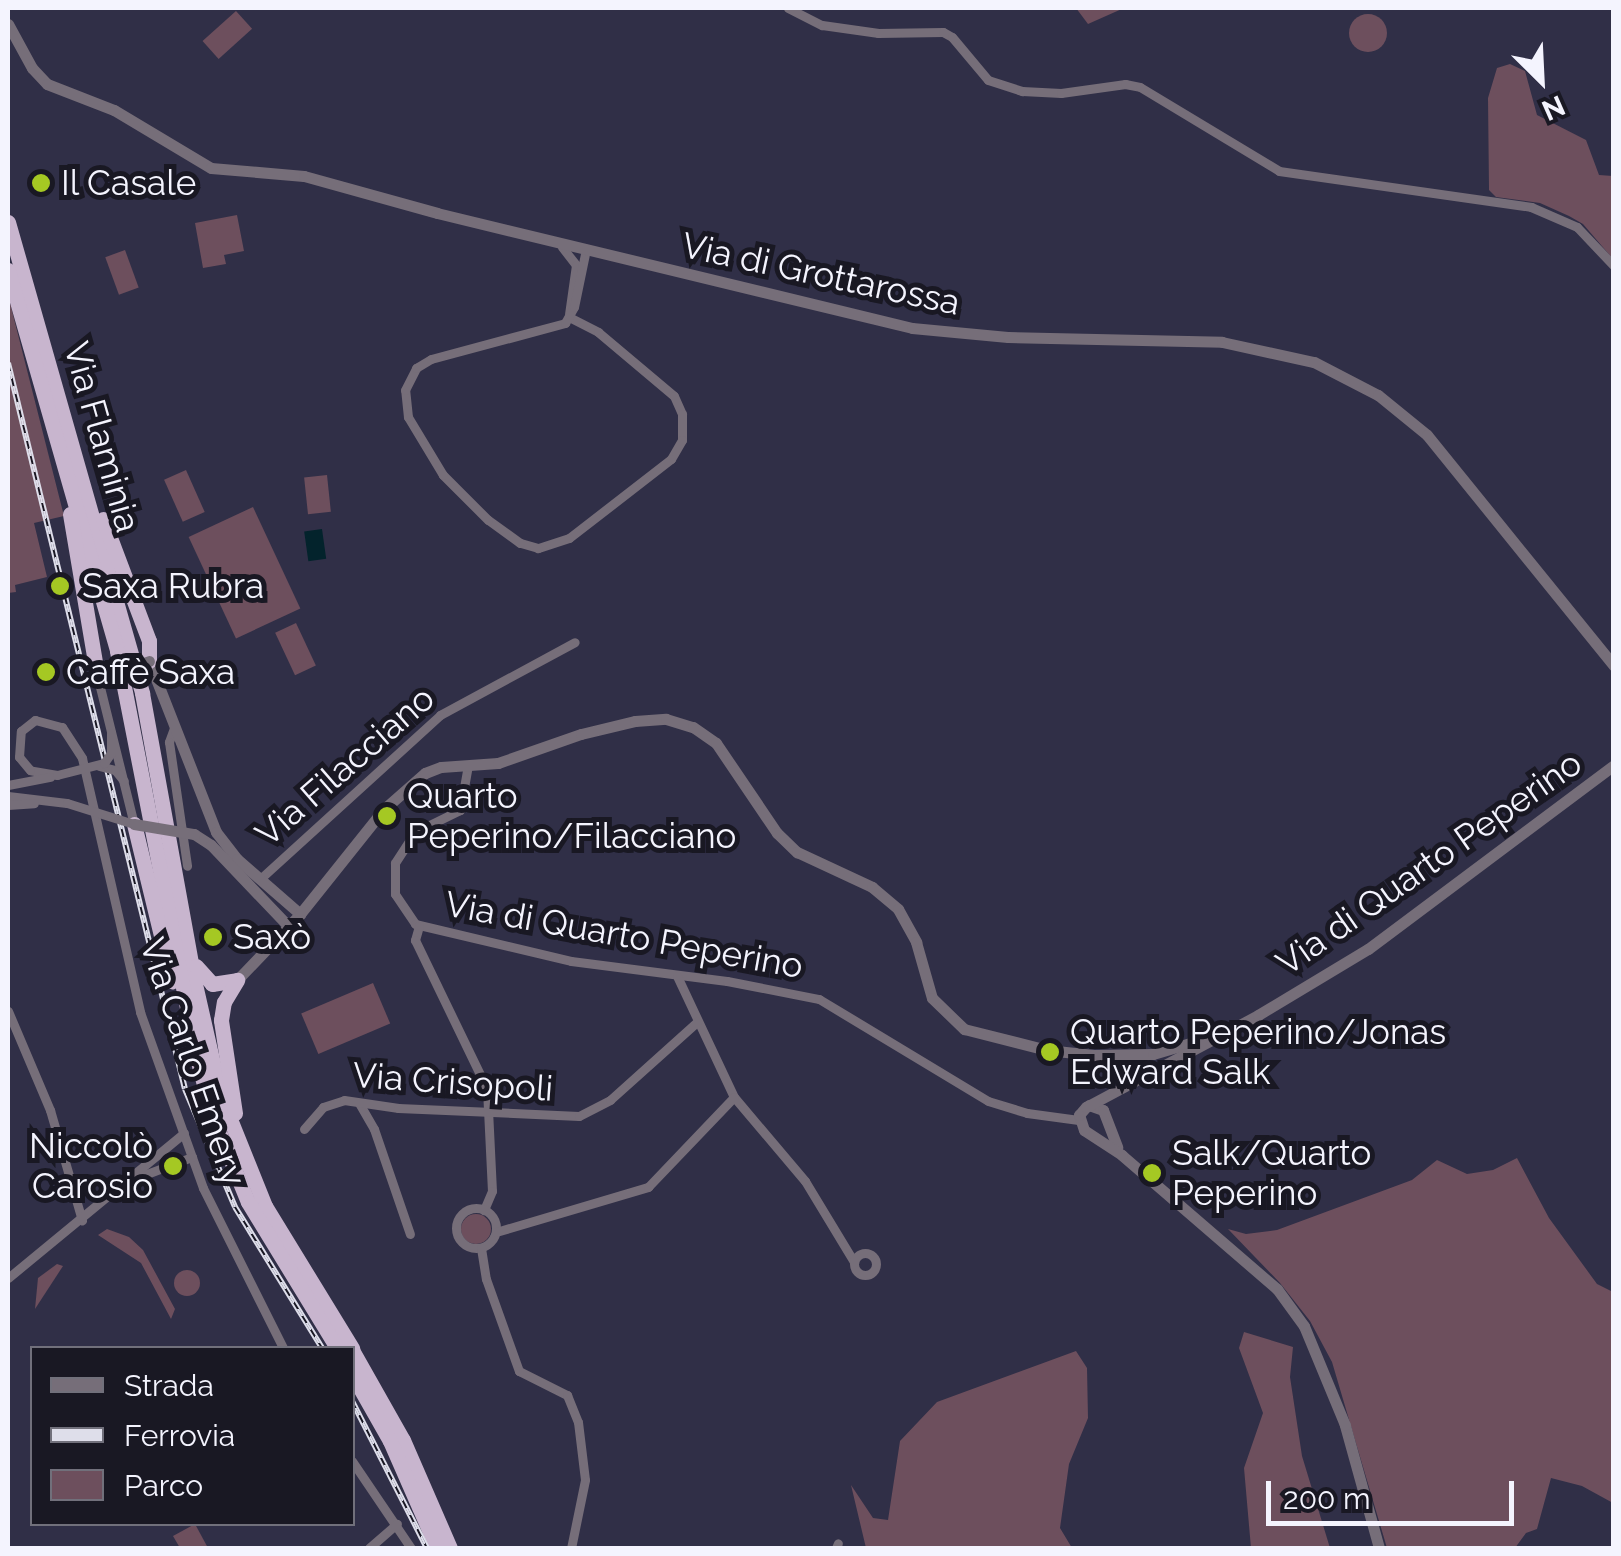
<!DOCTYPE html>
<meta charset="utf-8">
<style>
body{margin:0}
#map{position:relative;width:1621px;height:1556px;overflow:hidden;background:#302f47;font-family:Raleway,sans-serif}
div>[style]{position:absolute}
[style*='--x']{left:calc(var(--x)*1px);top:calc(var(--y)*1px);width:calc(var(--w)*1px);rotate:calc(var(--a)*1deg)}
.green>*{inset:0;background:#6d4f5d;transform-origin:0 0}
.round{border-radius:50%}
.water>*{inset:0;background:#03232c;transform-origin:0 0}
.minor>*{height:9px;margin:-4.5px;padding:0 4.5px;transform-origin:4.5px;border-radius:4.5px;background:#766e79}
.minor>.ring{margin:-4.5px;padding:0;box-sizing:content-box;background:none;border:9px solid #766e79;border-radius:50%}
.tertiary>*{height:11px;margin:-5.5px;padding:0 5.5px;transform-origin:5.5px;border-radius:5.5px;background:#766e79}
.trunk>*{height:15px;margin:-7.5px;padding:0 7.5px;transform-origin:7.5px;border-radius:7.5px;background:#c8b5ce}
.rail>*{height:6px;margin-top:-3px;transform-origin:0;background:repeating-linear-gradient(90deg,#191823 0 8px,#dedeea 0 16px);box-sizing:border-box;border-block:2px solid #dedeea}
.minor-bridge>*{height:9px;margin:-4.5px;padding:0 4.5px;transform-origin:4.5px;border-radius:4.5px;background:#766e79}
.tertiary-bridge>*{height:11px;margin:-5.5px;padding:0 5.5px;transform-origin:5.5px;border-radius:5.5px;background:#766e79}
.dots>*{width:28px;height:28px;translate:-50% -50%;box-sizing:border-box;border:5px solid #191823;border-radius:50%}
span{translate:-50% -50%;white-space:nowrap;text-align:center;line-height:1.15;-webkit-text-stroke:10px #191823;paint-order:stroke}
.poi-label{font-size:35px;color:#f4f4fe}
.left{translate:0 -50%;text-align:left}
.right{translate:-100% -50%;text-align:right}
.street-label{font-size:35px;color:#f4f4fe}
.frame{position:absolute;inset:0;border:10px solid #f4f4fe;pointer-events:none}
.legend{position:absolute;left:30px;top:1346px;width:325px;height:180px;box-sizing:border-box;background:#191823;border:2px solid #71707b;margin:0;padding:12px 18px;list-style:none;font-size:30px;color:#f4f4fe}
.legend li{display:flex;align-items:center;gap:20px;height:50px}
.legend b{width:50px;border:2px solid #71707b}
.north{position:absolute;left:1491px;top:30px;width:100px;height:100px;-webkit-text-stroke:8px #191823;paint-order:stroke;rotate:156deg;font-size:28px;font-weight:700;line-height:40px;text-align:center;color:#f4f4fe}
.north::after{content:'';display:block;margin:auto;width:35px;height:45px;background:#f4f4fe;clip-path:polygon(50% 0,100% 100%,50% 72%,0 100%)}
.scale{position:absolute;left:1266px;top:1481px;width:248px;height:45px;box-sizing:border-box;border:5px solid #f4f4fe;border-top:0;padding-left:12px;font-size:30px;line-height:35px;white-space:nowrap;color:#f4f4fe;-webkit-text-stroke:8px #191823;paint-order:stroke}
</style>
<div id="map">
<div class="green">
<i style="clip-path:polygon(1076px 8px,1124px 8px,1088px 24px)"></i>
<i style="left:236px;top:11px;width:24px;height:45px;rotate:48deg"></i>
<i class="round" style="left:1349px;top:14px;width:38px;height:38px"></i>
<i style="clip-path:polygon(1510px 64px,1525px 71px,1537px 115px,1586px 140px,1599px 175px,1613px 176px,1613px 259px,1583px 224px,1569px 216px,1540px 203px,1496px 197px,1489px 190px,1488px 98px,1497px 68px)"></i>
<i style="clip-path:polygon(237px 215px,244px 251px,224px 255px,226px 264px,203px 268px,195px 223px)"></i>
<i style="left:125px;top:250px;width:40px;height:21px;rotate:70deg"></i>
<i style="clip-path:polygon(8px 295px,64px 516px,34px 523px,47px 577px,15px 585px,16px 592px,8px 593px)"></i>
<i style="left:186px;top:470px;width:46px;height:24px;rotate:66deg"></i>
<i style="left:327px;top:475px;width:37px;height:23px;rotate:84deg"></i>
<i style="left:253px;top:507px;width:112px;height:71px;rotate:65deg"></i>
<i style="left:296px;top:623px;width:47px;height:23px;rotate:65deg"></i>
<i style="left:373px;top:983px;width:44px;height:78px;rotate:67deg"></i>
<i style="clip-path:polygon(1517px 1158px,1549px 1218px,1597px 1284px,1613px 1292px,1613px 1503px,1582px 1486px,1551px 1478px,1537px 1529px,1526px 1533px,1515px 1548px,1387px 1548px,1332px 1362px,1310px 1321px,1280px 1283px,1228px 1229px,1246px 1234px,1277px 1230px,1412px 1180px,1437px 1160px,1467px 1174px,1493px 1170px)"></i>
<i class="round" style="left:461px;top:1214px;width:30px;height:30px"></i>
<i style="clip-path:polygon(107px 1229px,129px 1237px,143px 1250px,175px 1309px,171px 1319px,141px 1263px,98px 1235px)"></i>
<i style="clip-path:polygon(57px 1264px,63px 1266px,35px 1309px,38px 1278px)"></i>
<i class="round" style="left:174px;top:1270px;width:26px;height:26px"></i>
<i style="clip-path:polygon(1244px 1332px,1293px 1347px,1290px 1377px,1302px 1456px,1330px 1548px,1251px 1548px,1244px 1468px,1263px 1413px,1239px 1348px)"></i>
<i style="clip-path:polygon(1076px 1351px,1087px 1368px,1088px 1418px,1069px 1464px,1060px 1528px,1072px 1548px,866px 1548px,851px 1485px,873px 1518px,888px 1520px,900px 1441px,937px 1402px)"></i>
<i style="clip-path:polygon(195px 1524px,208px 1548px,180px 1548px,173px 1536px)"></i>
</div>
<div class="water">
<i style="left:322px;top:529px;width:30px;height:18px;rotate:82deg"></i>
</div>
<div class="minor">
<i style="--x:788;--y:8;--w:38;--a:27"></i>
<i style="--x:822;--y:25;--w:57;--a:8.1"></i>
<i style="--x:878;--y:33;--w:65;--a:-0.9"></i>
<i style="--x:943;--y:32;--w:10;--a:29"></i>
<i style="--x:952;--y:37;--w:56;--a:50.1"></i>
<i style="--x:988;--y:80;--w:36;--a:18"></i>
<i style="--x:1022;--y:91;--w:39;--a:3"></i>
<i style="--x:1061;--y:93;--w:65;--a:-8"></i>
<i style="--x:1125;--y:84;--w:15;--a:11"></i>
<i style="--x:1140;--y:87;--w:162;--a:31.1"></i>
<i style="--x:1279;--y:171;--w:255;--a:8.1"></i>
<i style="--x:1531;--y:207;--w:50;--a:23.5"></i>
<i style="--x:1577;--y:227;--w:54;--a:46.5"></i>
<i style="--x:562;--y:247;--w:23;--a:52"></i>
<i style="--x:576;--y:265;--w:49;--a:98.1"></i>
<i style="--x:569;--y:317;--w:33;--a:27"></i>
<i style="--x:598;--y:332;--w:99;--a:40.1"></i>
<i style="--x:674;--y:396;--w:20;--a:66"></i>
<i style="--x:682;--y:414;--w:26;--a:90"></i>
<i style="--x:682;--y:440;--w:22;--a:120"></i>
<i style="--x:671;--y:459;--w:129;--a:142.2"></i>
<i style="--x:569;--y:538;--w:33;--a:162"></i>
<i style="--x:538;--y:548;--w:19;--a:-164"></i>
<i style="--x:520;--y:543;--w:39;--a:-144"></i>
<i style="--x:488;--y:520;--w:64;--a:-135"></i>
<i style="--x:443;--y:475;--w:68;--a:-121.1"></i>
<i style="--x:408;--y:417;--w:27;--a:-96"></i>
<i style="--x:405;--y:390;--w:25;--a:-63"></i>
<i style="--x:416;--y:368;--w:17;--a:-31"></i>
<i style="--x:431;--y:359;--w:139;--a:-15"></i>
<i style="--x:565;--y:323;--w:18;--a:-61"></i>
<i style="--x:574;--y:307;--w:59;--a:-78.3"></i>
<i style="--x:98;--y:679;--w:149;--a:76.1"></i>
<i style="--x:174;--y:728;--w:15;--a:110"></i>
<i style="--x:169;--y:742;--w:125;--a:81.7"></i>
<i style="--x:468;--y:765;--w:46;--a:100.1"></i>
<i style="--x:460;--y:810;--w:50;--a:153.9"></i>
<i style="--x:415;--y:832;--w:37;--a:123"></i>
<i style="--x:395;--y:863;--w:31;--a:90"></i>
<i style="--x:395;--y:894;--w:36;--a:56"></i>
<i style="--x:415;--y:924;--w:160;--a:13.3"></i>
<i style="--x:571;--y:961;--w:157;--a:7.3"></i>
<i style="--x:727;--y:981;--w:94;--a:11.1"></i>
<i style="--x:819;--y:999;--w:197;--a:31.1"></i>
<i style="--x:988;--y:1101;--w:41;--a:17.1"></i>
<i style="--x:1027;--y:1113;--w:52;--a:7.7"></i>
<i style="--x:57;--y:775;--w:27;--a:-170"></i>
<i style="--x:30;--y:770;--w:17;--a:-130"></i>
<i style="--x:19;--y:757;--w:26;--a:-86"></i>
<i style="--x:21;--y:731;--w:18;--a:-38"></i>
<i style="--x:35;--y:720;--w:28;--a:15"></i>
<i style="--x:62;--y:727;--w:37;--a:57"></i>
<i style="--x:82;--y:758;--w:261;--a:77.1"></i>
<i style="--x:140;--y:1012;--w:187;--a:70.3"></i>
<i style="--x:203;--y:1188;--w:179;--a:63.4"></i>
<i style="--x:8;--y:785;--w:43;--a:-10.8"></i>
<i style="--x:8;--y:796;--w:59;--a:6.8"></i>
<i style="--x:8;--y:805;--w:26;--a:-4"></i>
<i style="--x:260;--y:879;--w:244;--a:-42.3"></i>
<i style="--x:440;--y:715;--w:153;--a:-28.4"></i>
<i style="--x:419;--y:926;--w:15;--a:106"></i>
<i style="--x:415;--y:940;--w:165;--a:64.2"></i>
<i style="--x:487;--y:1089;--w:102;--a:87.2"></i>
<i style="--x:492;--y:1191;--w:21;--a:113"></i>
<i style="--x:677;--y:976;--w:134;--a:64.8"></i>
<i style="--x:734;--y:1097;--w:110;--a:49.8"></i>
<i style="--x:805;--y:1181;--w:95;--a:58.8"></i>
<i style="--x:8;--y:1011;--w:108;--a:67"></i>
<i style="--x:50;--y:1110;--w:115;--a:73.8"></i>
<i style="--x:359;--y:1103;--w:30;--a:60"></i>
<i style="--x:374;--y:1129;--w:111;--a:71.1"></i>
<i style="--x:304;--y:1129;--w:29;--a:-49"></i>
<i style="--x:323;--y:1107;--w:22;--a:-18"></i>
<i style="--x:344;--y:1100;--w:55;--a:8.4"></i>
<i style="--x:398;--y:1108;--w:181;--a:2.5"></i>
<i style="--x:579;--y:1116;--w:35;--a:-27"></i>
<i style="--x:610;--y:1100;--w:117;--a:-41.9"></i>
<i style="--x:136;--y:1178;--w:60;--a:-20.6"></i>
<i class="ring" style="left:456px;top:1208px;width:31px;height:31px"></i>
<i style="--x:496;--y:1232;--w:159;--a:-16.5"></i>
<i style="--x:648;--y:1187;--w:124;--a:-46.3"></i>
<i style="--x:481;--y:1248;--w:31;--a:81"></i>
<i style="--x:486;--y:1279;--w:98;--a:70.3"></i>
<i style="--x:519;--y:1371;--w:54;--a:26.6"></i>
<i style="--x:567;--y:1395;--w:29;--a:68"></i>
<i style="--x:578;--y:1422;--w:58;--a:83.1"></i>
<i style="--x:585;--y:1480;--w:69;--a:101.6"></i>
<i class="ring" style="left:854px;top:1253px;width:13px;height:13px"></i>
<i style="--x:8;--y:1278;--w:228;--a:-39.5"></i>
<i style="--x:352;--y:1461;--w:105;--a:55.9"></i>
<i style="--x:369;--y:1548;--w:37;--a:-41"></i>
<i style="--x:836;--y:1548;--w:5;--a:-68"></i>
</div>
<div class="tertiary">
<i style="--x:8;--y:24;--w:50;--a:61.4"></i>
<i style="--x:32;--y:68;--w:22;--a:47"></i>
<i style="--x:47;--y:84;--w:72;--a:21.2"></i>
<i style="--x:114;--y:110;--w:113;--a:30.9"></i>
<i style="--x:211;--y:168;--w:93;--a:4.9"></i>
<i style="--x:304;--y:176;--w:138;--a:15.5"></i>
<i style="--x:437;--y:213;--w:489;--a:13.6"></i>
<i style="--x:912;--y:328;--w:96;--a:5.4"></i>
<i style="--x:1008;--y:337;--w:214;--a:1.3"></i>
<i style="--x:1222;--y:342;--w:94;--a:12.3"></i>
<i style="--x:1314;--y:362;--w:72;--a:27.3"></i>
<i style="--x:1378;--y:395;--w:63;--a:39.2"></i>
<i style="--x:1427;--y:435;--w:297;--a:51"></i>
<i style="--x:149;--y:661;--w:184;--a:68.6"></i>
<i style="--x:216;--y:832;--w:34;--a:52"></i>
<i style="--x:237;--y:859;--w:84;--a:41.1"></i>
<i style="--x:194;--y:834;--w:20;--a:33"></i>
<i style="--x:211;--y:845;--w:113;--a:46.4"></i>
<i style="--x:237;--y:980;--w:91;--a:-46.3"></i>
<i style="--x:300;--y:914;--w:133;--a:-51.4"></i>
<i style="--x:383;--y:810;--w:56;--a:-41.4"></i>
<i style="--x:425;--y:773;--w:17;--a:-21"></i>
<i style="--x:441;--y:767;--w:57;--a:-4"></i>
<i style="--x:498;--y:763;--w:88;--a:-19.3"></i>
<i style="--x:581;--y:734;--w:56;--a:-13.5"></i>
<i style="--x:635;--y:721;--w:31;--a:-4"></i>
<i style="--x:666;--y:719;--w:28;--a:17"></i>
<i style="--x:693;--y:727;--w:28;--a:35"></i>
<i style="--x:716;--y:743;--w:109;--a:55.9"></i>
<i style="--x:777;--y:833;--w:28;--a:44"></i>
<i style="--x:797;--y:852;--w:83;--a:25"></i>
<i style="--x:872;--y:887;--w:34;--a:40"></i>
<i style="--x:898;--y:909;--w:38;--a:61"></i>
<i style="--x:916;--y:942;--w:58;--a:74.1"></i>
<i style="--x:932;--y:998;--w:45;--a:44.1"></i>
<i style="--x:964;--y:1029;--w:86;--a:14.2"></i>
<i style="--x:1047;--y:1050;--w:47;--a:6.1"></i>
<i style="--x:1094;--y:1055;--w:59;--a:-1"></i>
<i style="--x:1153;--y:1054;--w:67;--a:-16.5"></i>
<i style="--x:1089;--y:1105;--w:15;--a:20"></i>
<i style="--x:1103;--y:1110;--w:40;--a:69"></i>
<i style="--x:1379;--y:1548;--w:128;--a:-105.5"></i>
<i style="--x:1345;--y:1425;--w:107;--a:-112.5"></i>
<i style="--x:1304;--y:1326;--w:46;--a:-126.1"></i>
<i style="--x:1277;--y:1289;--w:205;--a:-139.2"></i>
<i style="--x:1122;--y:1155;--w:45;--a:-146.7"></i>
<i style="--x:1084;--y:1130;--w:16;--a:-108"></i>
<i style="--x:1079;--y:1115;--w:11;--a:-49"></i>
<i style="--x:1086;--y:1107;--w:195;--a:-28.1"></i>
<i style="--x:1258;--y:1015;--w:128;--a:-31"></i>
<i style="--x:1368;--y:949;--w:307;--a:-36.8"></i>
</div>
<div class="trunk">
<i style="--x:8;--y:222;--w:490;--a:74.1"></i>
<i style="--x:142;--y:693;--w:296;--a:79.7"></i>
<i style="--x:195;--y:984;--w:113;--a:77.2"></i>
<i style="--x:220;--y:1094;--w:121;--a:68.1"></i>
<i style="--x:265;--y:1206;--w:167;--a:58.5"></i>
<i style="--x:8;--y:270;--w:396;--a:74"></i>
<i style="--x:117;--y:651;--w:407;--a:78.9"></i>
<i style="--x:195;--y:1050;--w:64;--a:75.5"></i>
<i style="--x:211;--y:1112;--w:97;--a:67.7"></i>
<i style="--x:248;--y:1202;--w:171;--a:58.6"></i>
<i style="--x:70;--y:514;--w:167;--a:80.4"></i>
<i style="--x:103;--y:519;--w:130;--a:69.3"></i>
<i style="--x:149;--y:641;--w:20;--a:90"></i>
<i style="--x:134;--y:824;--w:162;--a:76.4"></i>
<i style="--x:196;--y:966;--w:24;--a:48"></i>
<i style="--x:212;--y:984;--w:25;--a:-9"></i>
<i style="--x:235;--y:1113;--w:94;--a:-98.6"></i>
<i style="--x:221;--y:1020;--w:18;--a:-81"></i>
<i style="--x:224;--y:1002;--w:26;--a:-59"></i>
<i style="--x:352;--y:1350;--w:103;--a:60.5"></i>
<i style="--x:403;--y:1440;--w:118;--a:66.5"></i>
<i style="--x:352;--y:1374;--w:77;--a:60.4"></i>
<i style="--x:390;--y:1441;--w:117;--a:66.3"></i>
</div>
<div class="rail">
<i style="--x:8;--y:363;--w:747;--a:76.3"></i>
<i style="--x:185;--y:1089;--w:128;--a:67"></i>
<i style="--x:235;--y:1207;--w:166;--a:58.3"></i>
<i style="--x:352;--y:1401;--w:165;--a:63"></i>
</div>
<div class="minor-bridge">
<i style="--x:99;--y:766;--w:16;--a:14"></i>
<i style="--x:115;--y:770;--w:14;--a:51"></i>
<i style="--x:57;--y:775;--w:49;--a:-14.3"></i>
<i style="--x:104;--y:763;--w:12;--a:-55"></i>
<i style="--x:111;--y:753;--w:20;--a:-90"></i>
<i style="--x:67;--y:803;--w:70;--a:17.4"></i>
</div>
<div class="tertiary-bridge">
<i style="--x:98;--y:679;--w:54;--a:-19.4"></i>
<i style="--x:134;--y:824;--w:61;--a:9.5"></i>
</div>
<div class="dots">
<i style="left:41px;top:183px;background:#a5c823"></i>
<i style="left:60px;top:586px;background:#a5c823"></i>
<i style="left:46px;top:672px;background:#a5c823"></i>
<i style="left:387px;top:816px;background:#a5c823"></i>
<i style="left:213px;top:937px;background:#a5c823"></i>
<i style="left:1050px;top:1052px;background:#a5c823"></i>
<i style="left:173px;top:1166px;background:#a5c823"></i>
<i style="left:1152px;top:1173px;background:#a5c823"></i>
</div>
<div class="poi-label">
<span class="left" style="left:61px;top:183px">Il Casale</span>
<span class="left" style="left:82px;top:586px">Saxa Rubra</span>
<span class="left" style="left:66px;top:672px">Caffè Saxa</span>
<span class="left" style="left:407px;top:816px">Quarto<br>Peperino/Filacciano</span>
<span class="left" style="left:233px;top:937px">Saxò</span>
<span class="left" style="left:1070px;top:1052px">Quarto Peperino/Jonas<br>Edward Salk</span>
<span class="right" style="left:153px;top:1166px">Niccolò<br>Carosio</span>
<span class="left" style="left:1172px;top:1173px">Salk/Quarto<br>Peperino</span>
</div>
<div class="street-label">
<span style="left:821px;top:274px;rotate:12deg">Via di Grottarossa</span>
<span style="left:102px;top:437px;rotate:74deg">Via Flaminia</span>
<span style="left:345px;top:766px;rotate:-41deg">Via Filacciano</span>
<span style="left:1429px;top:863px;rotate:-35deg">Via di Quarto Peperino</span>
<span style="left:624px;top:935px;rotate:10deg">Via di Quarto Peperino</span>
<span style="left:193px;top:1062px;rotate:71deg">Via Carlo Emery</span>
<span style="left:453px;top:1082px;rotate:4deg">Via Crisopoli</span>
</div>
<div class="frame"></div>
<ul class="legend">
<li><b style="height:12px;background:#766e79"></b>Strada</li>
<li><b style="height:12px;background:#dedeea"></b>Ferrovia</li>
<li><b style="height:28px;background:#6d4f5d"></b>Parco</li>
</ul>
<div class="north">N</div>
<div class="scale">200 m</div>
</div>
